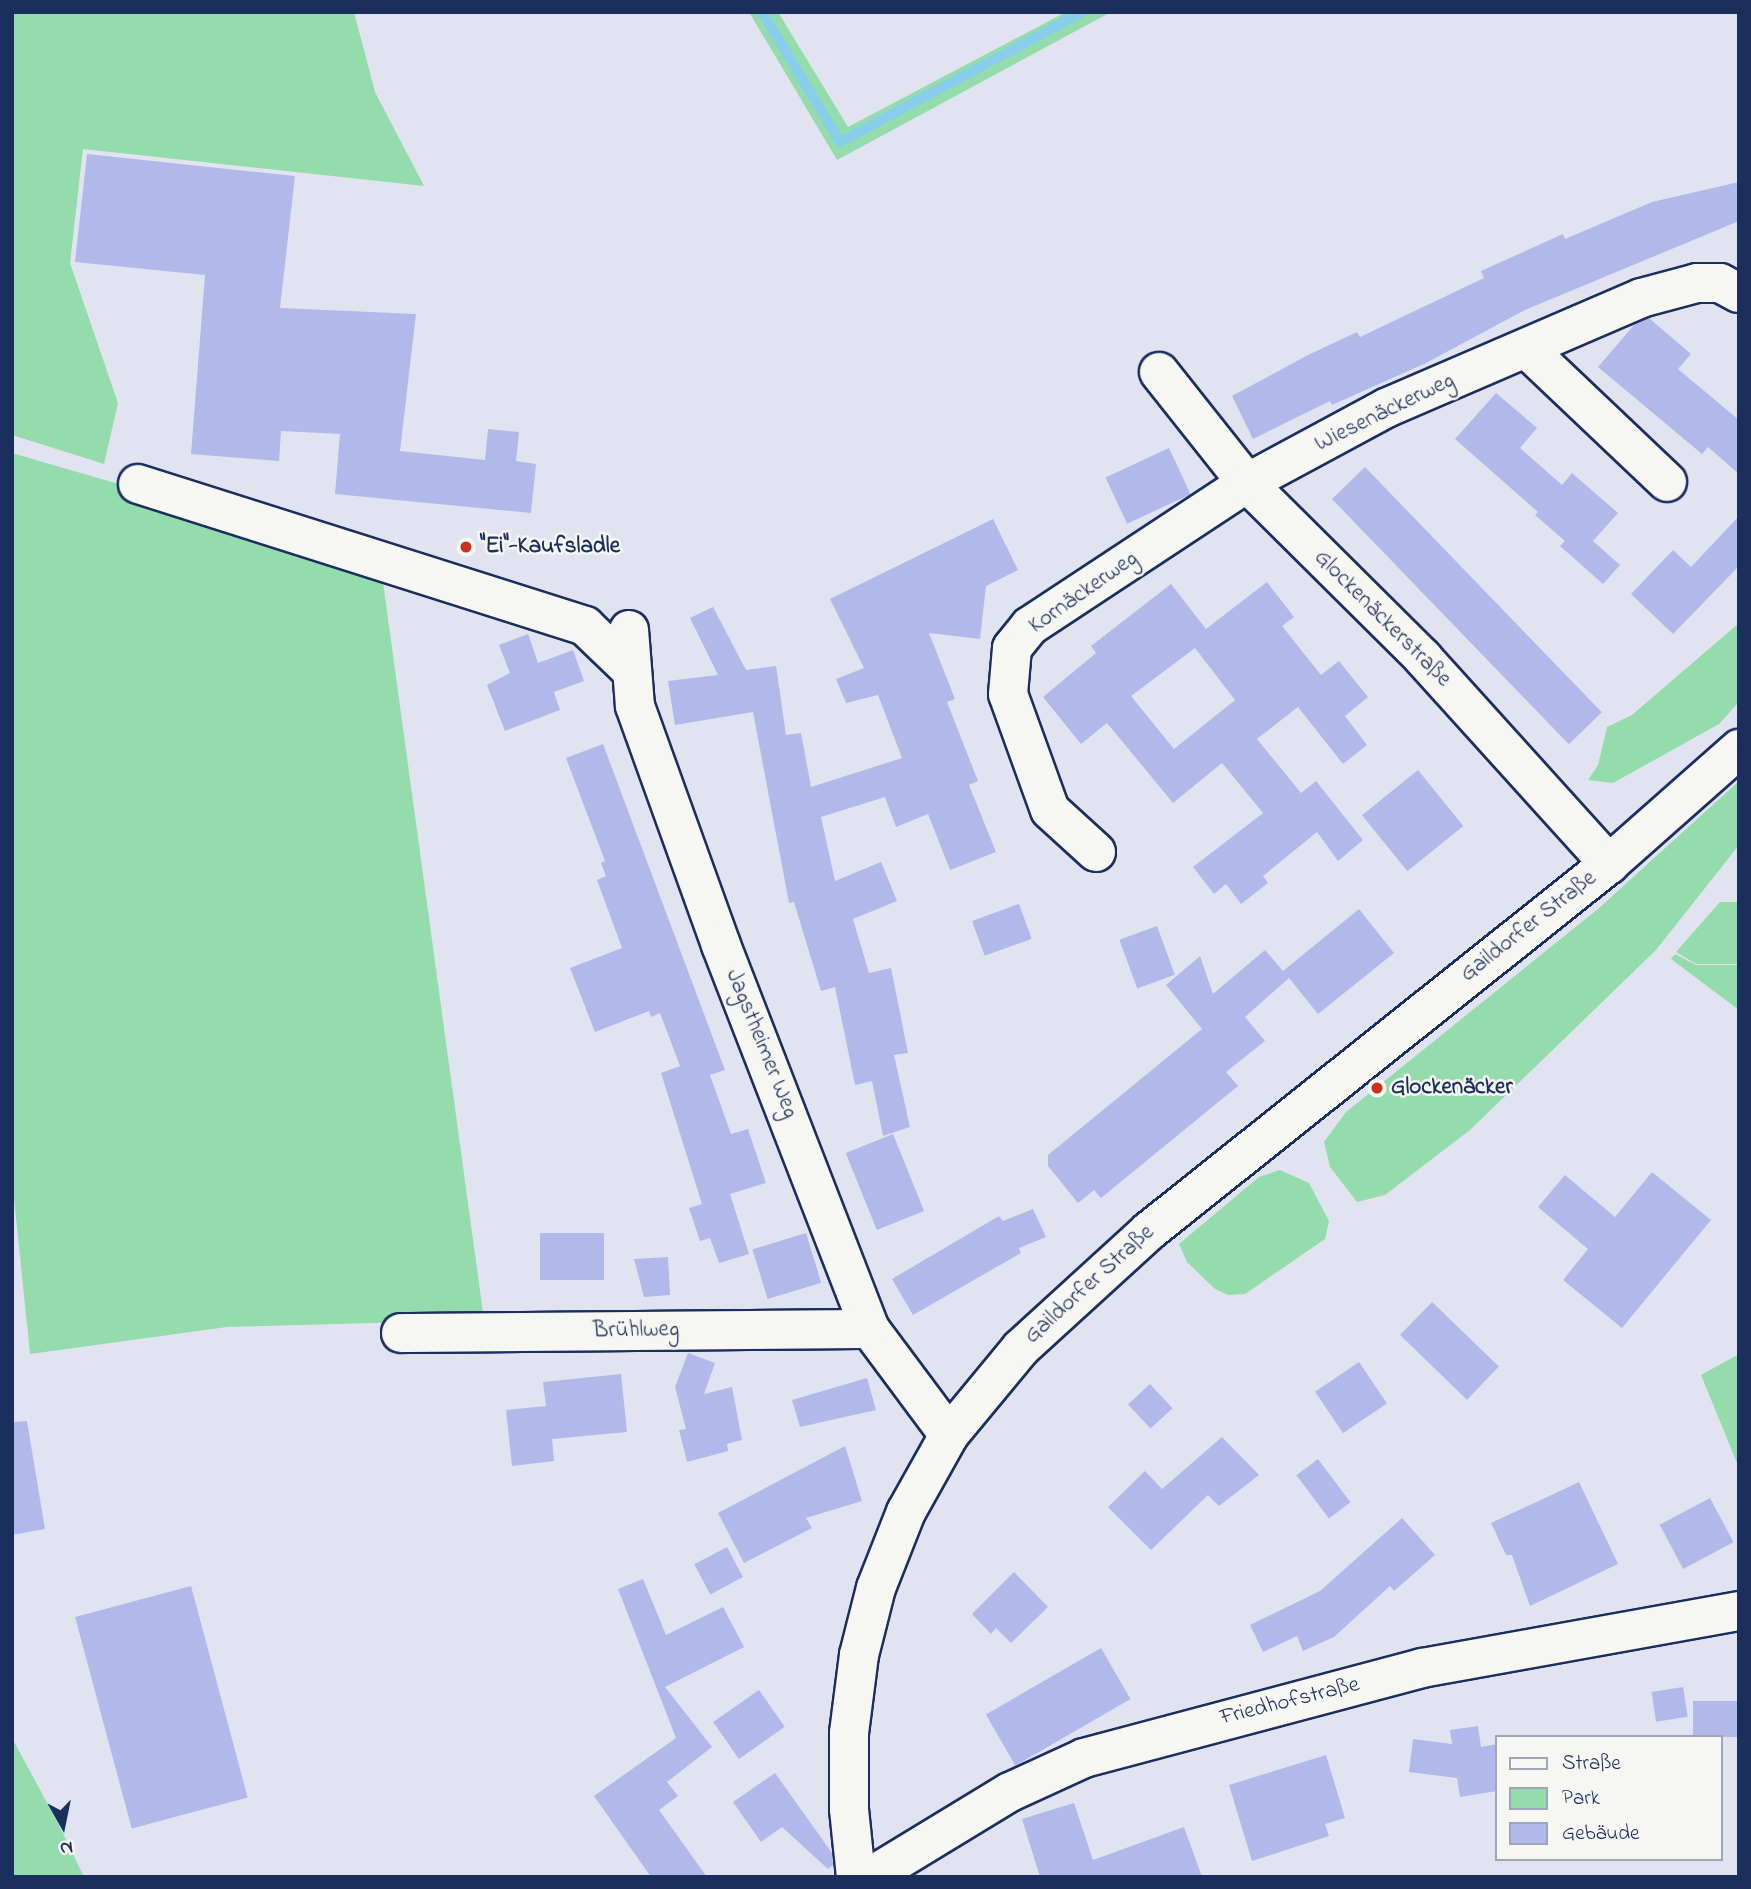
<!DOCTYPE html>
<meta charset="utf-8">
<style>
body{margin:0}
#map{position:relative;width:1751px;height:1889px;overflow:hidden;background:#e1e4f0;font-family:"Indie Flower",sans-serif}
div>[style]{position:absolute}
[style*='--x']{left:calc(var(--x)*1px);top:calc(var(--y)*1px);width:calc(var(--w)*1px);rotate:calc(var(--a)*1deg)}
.green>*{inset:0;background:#94dcab}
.stream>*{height:10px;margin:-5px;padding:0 5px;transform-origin:5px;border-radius:5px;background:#88ceea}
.building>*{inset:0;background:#b0b9ea;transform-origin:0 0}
.roads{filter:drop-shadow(2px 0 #1b2f5e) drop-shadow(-2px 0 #1b2f5e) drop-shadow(0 2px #1b2f5e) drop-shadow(0 -2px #1b2f5e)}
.minor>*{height:38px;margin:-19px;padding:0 19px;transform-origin:19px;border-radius:19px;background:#f6f6f2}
.major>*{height:38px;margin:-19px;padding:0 19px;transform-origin:19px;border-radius:19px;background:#f6f6f2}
.dots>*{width:19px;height:19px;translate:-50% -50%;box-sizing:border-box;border:4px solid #f6f6f2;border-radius:50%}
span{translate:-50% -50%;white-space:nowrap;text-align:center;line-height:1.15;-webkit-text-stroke:5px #f6f6f2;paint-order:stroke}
.street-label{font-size:23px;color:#1b2f5e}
.poi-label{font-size:23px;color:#1b2f5e;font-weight:700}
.left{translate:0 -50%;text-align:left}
.frame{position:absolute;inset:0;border:14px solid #1b2f5e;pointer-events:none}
.legend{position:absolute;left:1495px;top:1735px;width:228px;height:126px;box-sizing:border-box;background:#f6f6f2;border:2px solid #9ea6b7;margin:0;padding:9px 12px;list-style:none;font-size:21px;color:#1b2f5e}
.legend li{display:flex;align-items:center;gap:14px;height:35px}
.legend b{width:35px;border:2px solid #9ea6b7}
.north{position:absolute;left:28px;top:1791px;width:70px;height:70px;-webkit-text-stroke:5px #f6f6f2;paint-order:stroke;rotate:171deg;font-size:19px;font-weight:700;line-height:28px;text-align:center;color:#1b2f5e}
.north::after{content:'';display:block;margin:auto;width:24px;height:32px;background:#1b2f5e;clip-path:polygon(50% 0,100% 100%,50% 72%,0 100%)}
</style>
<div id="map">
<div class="green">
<i style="clip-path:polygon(12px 12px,354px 12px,375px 92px,424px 186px,83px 149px,70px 263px,118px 403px,104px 464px,12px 435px)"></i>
<i style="clip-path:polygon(749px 12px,778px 12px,848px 127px,1066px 12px,1111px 12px,837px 160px)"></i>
<i style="clip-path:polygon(12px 453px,380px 560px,484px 1320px,227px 1327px,30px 1354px,12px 1179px)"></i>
<i style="clip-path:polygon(1739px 623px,1739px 702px,1719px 724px,1613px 783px,1588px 780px,1598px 765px,1607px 727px,1632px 715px)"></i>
<i style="clip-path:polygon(1739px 781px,1739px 845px,1656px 950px,1470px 1130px,1385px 1195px,1357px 1202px,1330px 1167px,1324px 1142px,1346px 1112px,1598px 909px)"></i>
<i style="clip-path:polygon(1720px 902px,1739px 902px,1739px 964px,1696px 964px,1676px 952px)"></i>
<i style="clip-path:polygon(1675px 954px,1696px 965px,1739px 965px,1739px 1010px,1671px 959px)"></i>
<i style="clip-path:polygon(1280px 1170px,1309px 1183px,1329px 1221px,1325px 1239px,1245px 1294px,1228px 1295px,1215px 1289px,1187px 1262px,1179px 1244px,1259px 1177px)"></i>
<i style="clip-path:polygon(1739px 1354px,1739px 1468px,1701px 1375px)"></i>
<i style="clip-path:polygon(12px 1738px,58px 1823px,84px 1877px,12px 1877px)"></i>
</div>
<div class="stream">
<i style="--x:762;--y:12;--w:152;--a:59"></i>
<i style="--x:840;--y:142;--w:275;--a:-28.2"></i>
</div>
<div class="building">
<i style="clip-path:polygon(87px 154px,295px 176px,280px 308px,416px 314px,400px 451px,485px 460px,488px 429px,519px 432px,516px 461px,536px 464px,531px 513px,335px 494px,340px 434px,281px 431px,279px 461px,191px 454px,205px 275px,75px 262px)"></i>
<i style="clip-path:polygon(1739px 182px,1739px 221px,1525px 310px,1426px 363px,1332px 405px,1330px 401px,1253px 439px,1232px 396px,1308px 355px,1357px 332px,1360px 337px,1484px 278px,1481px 271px,1563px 234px,1565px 239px,1652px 202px)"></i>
<i style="clip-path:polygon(1649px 318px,1691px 354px,1678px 369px,1739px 420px,1739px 474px,1708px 447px,1702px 454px,1598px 367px,1634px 325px)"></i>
<i style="clip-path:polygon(1496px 393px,1537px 428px,1520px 448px,1562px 485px,1572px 473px,1618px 513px,1593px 541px,1620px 565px,1603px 584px,1560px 546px,1565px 541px,1535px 515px,1538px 512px,1455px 439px)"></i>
<i style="left:1169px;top:448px;width:51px;height:70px;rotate:65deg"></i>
<i style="left:1365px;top:467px;width:341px;height:46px;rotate:46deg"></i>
<i style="clip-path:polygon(1739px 516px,1739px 566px,1673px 634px,1631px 594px,1673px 550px,1691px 567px)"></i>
<i style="clip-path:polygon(993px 519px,1018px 570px,986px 586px,980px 639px,929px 633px,955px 699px,947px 702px,978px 781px,969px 785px,996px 852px,950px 870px,928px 814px,896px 827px,885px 797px,821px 817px,835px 881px,881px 862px,897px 901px,853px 919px,869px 973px,891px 968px,908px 1053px,894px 1055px,910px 1127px,883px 1136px,872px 1081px,855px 1085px,835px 987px,821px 991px,794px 902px,789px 903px,753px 712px,675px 725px,668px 681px,718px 675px,690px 618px,713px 607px,746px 670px,776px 666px,786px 735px,801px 733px,811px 787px,902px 758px,878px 695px,846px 703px,836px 679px,864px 668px,830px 599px)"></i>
<i style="clip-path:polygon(evenodd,1267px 582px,1294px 617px,1282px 626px,1321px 675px,1339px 661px,1368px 697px,1345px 716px,1367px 745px,1343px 764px,1298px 707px,1257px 739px,1301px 793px,1316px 781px,1363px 840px,1338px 861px,1317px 832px,1263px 876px,1268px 883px,1241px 904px,1226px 884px,1214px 894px,1193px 867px,1263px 813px,1222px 763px,1173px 803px,1107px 723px,1081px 744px,1043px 697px,1096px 653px,1091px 646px,1171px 584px,1206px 629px,1267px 582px,1195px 648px,1235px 700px,1174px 749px,1131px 696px,1195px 648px)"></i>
<i style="clip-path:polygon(528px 634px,538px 663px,573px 650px,584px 681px,554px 692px,560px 710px,505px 731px,487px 685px,510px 673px,499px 645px)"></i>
<i style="clip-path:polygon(603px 744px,725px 1070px,710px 1075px,731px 1134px,748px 1129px,766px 1183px,730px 1194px,749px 1254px,719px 1263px,710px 1238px,700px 1241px,689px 1208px,702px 1204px,661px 1073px,680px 1066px,660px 1013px,651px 1017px,649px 1011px,595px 1032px,570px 968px,622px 948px,597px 880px,606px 876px,601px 863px,605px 861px,566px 758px)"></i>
<i style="left:1418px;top:770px;width:72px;height:72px;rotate:51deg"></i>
<i style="left:1019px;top:904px;width:37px;height:50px;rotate:70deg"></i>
<i style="clip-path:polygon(1359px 909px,1394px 953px,1318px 1014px,1289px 978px,1245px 1017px,1265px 1041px,1226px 1072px,1238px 1086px,1101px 1198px,1094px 1190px,1078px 1203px,1048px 1166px,1048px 1155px,1202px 1029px,1166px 985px,1200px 956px,1213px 994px,1265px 950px,1283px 971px)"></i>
<i style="left:1157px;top:926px;width:52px;height:40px;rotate:70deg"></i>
<i style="left:893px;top:1134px;width:83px;height:51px;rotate:68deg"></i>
<i style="clip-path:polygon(1652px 1172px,1711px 1220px,1622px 1328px,1563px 1280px,1588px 1249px,1538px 1207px,1565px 1175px,1615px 1217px)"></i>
<i style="clip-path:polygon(1033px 1209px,1046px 1237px,1019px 1248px,1021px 1253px,913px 1315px,892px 1279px,999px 1216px,1003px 1221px)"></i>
<i style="left:540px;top:1233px;width:64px;height:47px"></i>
<i style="left:806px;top:1233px;width:52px;height:56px;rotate:73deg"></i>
<i style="clip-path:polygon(668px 1257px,670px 1295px,644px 1297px,634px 1259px)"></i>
<i style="left:1432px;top:1302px;width:93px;height:46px;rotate:44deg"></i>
<i style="clip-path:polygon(688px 1353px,715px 1363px,704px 1394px,732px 1387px,742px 1440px,727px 1444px,728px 1451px,687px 1462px,679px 1430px,686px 1429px,675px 1387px)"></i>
<i style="left:1359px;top:1362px;width:50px;height:53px;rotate:56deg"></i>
<i style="clip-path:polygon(621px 1374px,627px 1432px,552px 1439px,554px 1461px,512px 1466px,506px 1410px,546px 1406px,543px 1382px)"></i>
<i style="clip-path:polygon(867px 1378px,876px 1410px,800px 1427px,792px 1400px)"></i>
<i style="left:1150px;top:1384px;width:33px;height:30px;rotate:47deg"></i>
<i style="clip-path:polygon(27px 1421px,45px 1529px,12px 1535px,12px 1422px)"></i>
<i style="clip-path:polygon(1222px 1437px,1259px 1475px,1219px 1506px,1208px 1495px,1151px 1550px,1108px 1507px,1145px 1471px,1162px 1489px)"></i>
<i style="clip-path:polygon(845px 1446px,862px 1501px,806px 1518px,812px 1528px,744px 1563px,718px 1513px)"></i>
<i style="left:1318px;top:1459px;width:54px;height:27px;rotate:53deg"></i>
<i style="clip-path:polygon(1579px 1482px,1618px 1564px,1530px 1606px,1512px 1555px,1506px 1555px,1491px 1523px)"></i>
<i style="left:1710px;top:1498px;width:50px;height:57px;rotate:62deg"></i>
<i style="clip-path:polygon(1402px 1518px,1435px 1555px,1394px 1591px,1390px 1586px,1334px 1637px,1303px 1651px,1297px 1636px,1263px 1652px,1250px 1625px,1320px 1591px)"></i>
<i style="left:727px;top:1547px;width:34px;height:37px;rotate:62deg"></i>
<i style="clip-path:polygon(1014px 1572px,1048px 1607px,1011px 1643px,996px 1628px,991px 1634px,972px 1614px)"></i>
<i style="clip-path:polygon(643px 1579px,666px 1635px,723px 1607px,744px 1647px,665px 1687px,712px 1747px,667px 1782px,678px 1796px,659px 1810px,707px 1877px,651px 1877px,594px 1796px,676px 1738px,618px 1589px)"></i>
<i style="left:191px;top:1586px;width:219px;height:120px;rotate:75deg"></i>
<i style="left:1101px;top:1648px;width:59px;height:133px;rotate:60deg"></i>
<i style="left:1683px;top:1687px;width:30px;height:32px;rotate:81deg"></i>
<i style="left:759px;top:1690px;width:45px;height:56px;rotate:55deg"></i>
<i style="left:1739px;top:1701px;width:36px;height:46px;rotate:90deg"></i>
<i style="clip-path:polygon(1478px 1726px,1481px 1747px,1497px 1744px,1497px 1791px,1460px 1797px,1457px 1778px,1409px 1772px,1413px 1739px,1452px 1744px,1450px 1730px)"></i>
<i style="clip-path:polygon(1326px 1755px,1345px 1818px,1325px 1824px,1329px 1836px,1252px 1861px,1229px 1785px)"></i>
<i style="clip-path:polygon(775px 1773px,832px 1853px,833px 1865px,828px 1869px,782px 1827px,761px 1842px,733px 1802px)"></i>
<i style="clip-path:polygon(1074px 1803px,1093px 1860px,1184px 1827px,1202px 1877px,1040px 1877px,1022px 1819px)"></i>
</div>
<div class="roads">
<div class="minor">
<i style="--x:1527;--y:349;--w:193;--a:43.5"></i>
<i style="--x:1159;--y:372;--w:142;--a:51.6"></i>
<i style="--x:1247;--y:483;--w:248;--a:44.8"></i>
<i style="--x:1423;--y:658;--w:278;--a:47.9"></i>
<i style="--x:138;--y:484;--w:469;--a:17.6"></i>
<i style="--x:585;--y:626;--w:65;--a:43.8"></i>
<i style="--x:629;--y:630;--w:76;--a:85.5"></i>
<i style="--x:635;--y:706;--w:254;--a:70.2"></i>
<i style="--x:721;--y:945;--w:412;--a:68.8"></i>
<i style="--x:870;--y:1329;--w:132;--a:53.3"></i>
<i style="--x:1096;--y:852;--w:62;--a:-137.6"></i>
<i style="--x:1050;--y:810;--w:123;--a:-109.9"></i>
<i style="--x:1008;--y:694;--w:46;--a:-85"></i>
<i style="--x:1012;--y:648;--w:28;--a:-51"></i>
<i style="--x:1030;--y:626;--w:260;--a:-33.4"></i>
<i style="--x:1247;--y:483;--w:158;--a:-28.3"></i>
<i style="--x:1386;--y:408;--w:278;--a:-23.3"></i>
<i style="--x:1641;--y:298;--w:58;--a:-15"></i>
<i style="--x:1697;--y:283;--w:23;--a:0"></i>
<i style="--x:1720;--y:283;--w:21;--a:28"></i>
<i style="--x:401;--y:1333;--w:469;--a:-0.5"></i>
<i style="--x:870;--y:1877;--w:164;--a:-31.3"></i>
<i style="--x:1010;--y:1792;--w:81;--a:-24.7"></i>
<i style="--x:1084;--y:1758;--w:350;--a:-14.9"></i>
<i style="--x:1422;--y:1668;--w:322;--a:-10.2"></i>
</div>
<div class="major">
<i style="--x:856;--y:1877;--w:68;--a:-95.9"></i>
<i style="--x:849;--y:1809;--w:76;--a:-90"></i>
<i style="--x:849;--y:1733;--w:79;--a:-82.7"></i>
<i style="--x:859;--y:1655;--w:69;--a:-75.8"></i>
<i style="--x:876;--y:1588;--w:82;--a:-68.5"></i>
<i style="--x:906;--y:1512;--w:88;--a:-60.8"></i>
<i style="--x:949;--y:1435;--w:113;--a:-50.4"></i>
<i style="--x:1021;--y:1348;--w:173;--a:-42.4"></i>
<i style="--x:1149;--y:1231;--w:588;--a:-38.58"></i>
<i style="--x:1609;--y:864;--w:174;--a:-41.5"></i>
</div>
</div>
<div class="dots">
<i style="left:466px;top:547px;background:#c8321e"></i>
<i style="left:1377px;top:1088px;background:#c8321e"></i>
</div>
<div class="street-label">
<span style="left:1385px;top:413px;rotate:-26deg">Wiesenäckerweg</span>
<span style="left:1084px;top:593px;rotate:-35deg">Kornäckerweg</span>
<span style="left:1382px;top:619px;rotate:45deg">Glockenäckerstraße</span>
<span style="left:1529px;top:927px;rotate:-38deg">Gaildorfer Straße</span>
<span style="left:761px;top:1044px;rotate:68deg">Jagstheimer Weg</span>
<span style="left:1090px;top:1285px;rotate:-42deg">Gaildorfer Straße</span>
<span style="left:636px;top:1331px;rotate:-1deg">Brühlweg</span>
<span style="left:1290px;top:1702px;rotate:-14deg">Friedhofstraße</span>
</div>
<div class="poi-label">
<span class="left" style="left:480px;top:547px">"Ei"-Kaufsladle</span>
<span class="left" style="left:1391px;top:1088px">Glockenäcker</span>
</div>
<div class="frame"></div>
<ul class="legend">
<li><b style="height:9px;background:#f6f6f2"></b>Straße</li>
<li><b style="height:19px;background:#94dcab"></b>Park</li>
<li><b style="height:19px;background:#b0b9ea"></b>Gebäude</li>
</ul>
<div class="north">N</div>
</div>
